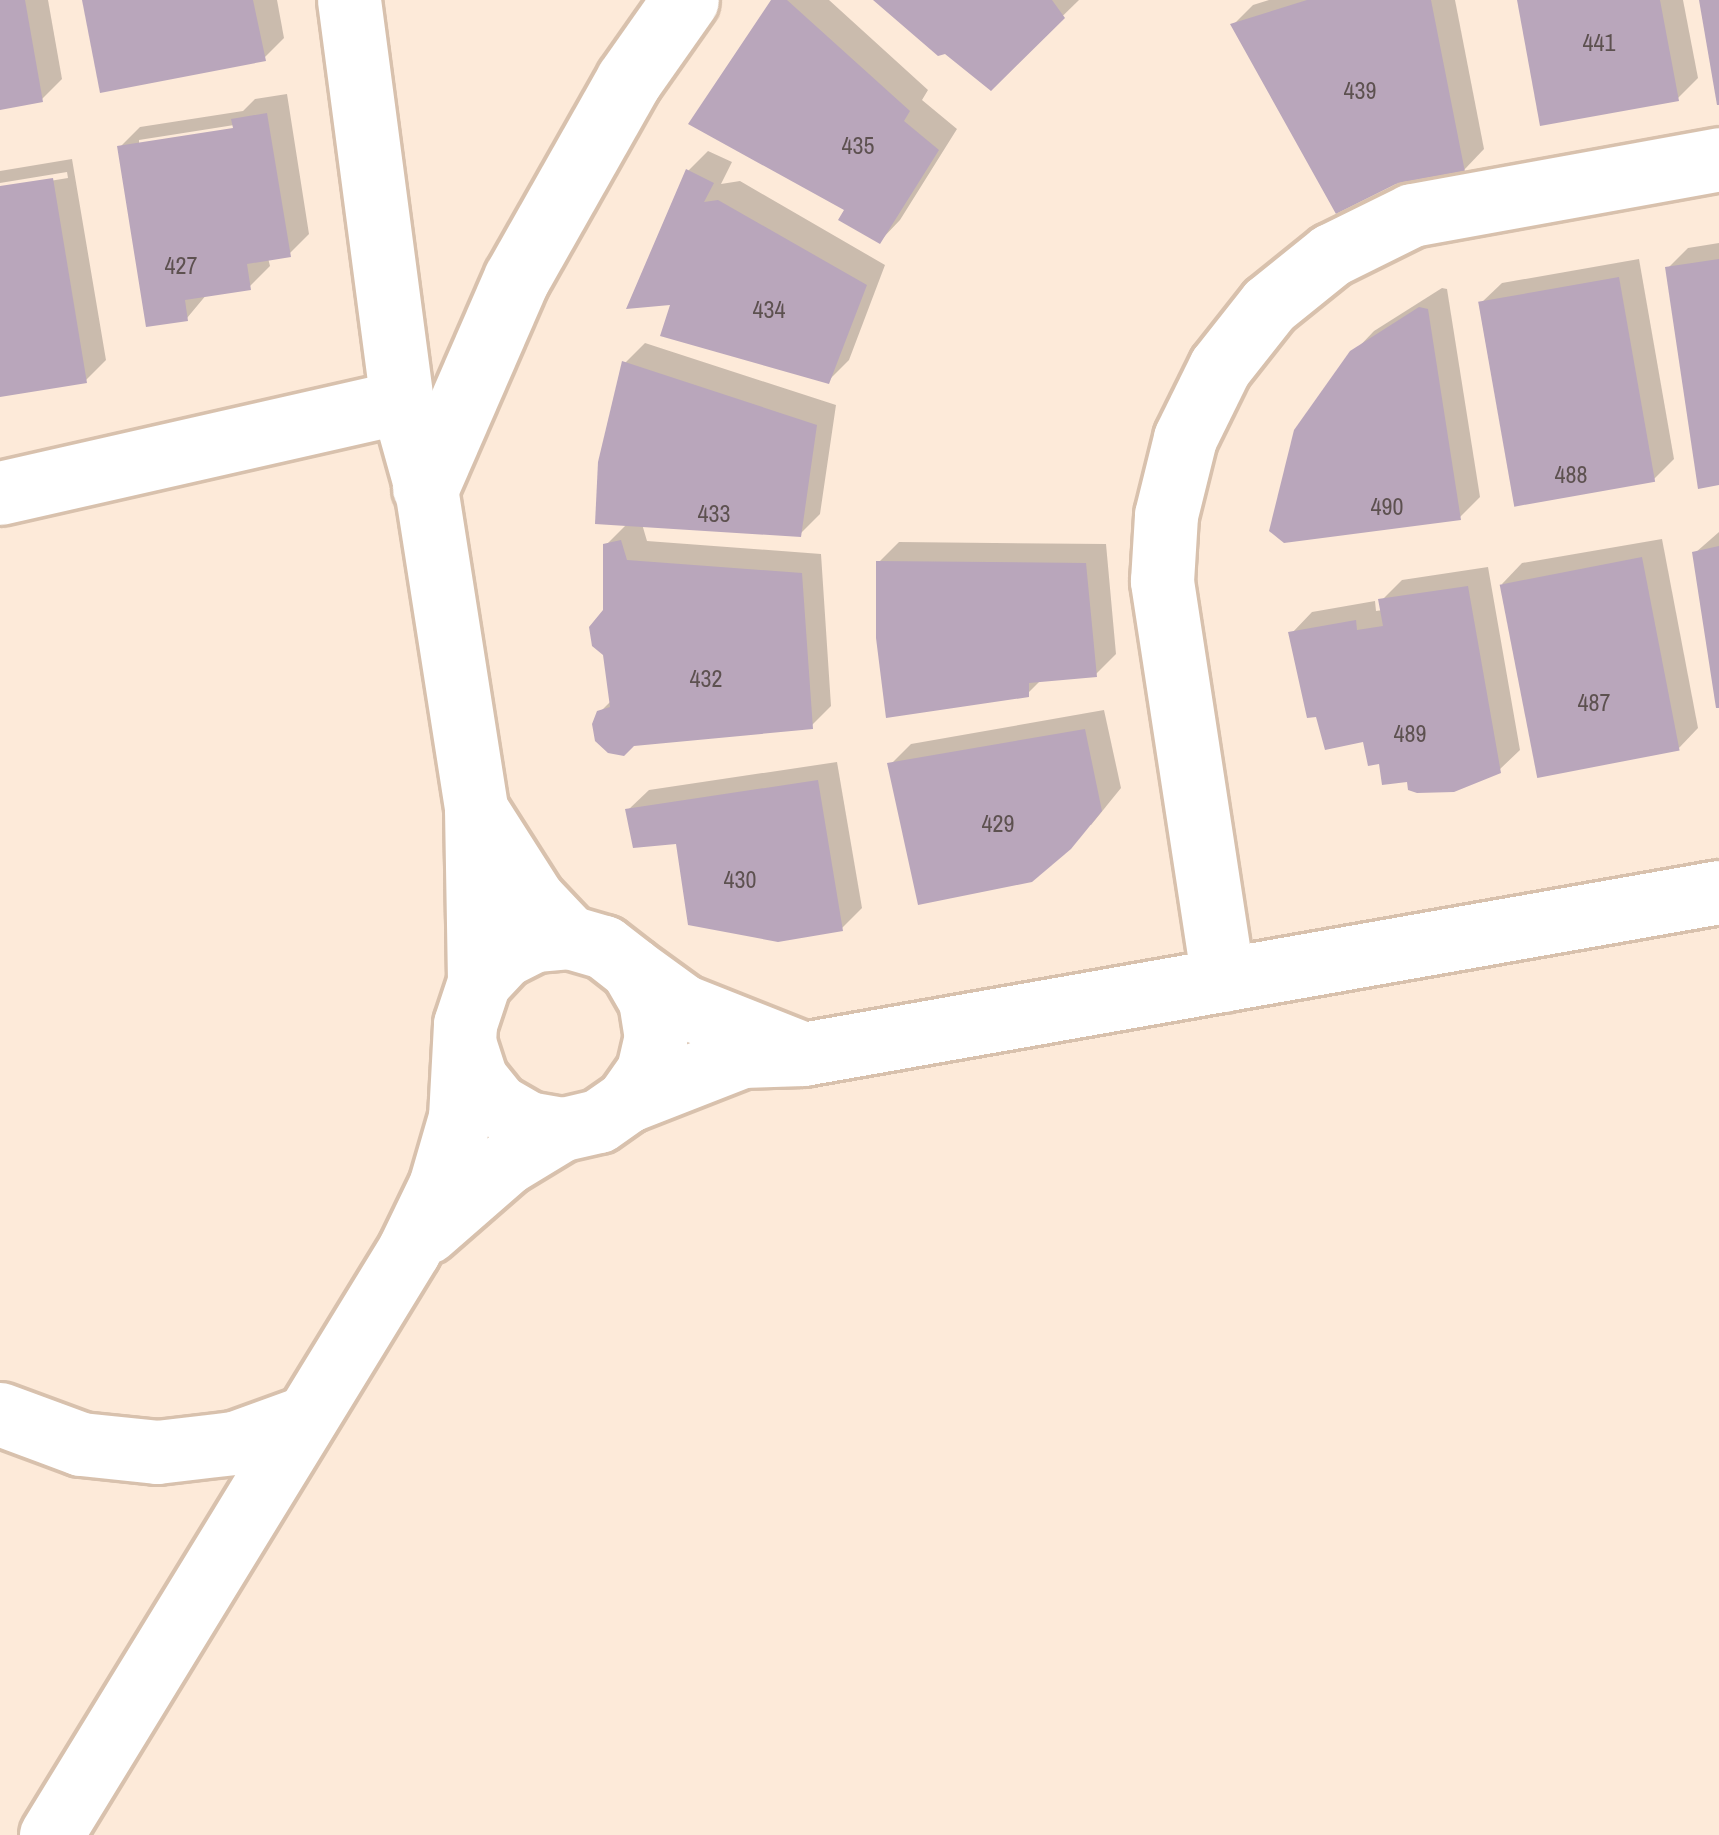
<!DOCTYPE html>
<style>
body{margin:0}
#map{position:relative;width:1719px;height:1835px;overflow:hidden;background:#fdead9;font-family:"Archivo Narrow",sans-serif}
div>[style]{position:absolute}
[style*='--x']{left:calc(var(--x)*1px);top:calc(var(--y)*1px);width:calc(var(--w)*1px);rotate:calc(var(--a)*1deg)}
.shadow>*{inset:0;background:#0003}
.building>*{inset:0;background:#b9a6bb;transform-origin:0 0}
.roads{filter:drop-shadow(3px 0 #d8c1ad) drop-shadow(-3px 0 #d8c1ad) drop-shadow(0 3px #d8c1ad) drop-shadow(0 -3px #d8c1ad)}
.minor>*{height:63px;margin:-31.5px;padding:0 31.5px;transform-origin:31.5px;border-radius:31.5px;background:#fff}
.tertiary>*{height:66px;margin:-33px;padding:0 33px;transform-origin:33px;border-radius:33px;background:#fff}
span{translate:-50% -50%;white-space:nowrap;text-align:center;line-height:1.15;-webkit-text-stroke:12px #fdead9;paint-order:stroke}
.number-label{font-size:24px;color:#5d5150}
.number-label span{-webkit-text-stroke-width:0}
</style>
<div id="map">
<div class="shadow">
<i style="clip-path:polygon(0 0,48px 0,62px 79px,42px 99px,0 107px)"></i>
<i style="clip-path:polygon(85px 0,277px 0,284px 38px,264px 58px)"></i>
<i style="clip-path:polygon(775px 0,829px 0,928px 90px,922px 100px,957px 129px,900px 220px,880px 241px,848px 209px)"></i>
<i style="clip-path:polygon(877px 0,1079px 0,990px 87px)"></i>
<i style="clip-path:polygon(1269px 0,1455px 0,1484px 149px,1464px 170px,1395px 182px,1233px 25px,1253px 5px)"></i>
<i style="clip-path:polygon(1520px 0,1683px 0,1698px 78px,1678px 98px)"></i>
<i style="clip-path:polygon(evenodd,287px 94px,309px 234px,289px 254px,268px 258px,270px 266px,249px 287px,207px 294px,187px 318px,120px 147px,140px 127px,243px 111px,255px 99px,287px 94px,247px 123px,248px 129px,139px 146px,139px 140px,247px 123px)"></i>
<i style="clip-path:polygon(708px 151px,732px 162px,721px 184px,740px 181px,885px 265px,849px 360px,828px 381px,674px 302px,688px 171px)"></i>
<i style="clip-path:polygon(72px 159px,106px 360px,86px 380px,0 394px,0 189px,68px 178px,67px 172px,0 183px,0 171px)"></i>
<i style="clip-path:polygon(1719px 243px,1719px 482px,1668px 268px,1688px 248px)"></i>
<i style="clip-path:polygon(1639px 259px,1674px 459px,1654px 479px,1481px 303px,1502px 283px)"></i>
<i style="clip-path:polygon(1442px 288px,1447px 289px,1480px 497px,1460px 517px,1353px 353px,1374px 331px)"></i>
<i style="clip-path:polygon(645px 343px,836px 405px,820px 514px,800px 534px,642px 524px,647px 541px,821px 554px,831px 706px,811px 726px,633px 743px,600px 712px,612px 700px,606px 545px,628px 523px,625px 363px)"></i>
<i style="clip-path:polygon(1719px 532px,1719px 705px,1695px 553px)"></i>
<i style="clip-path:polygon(1662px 539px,1698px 728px,1678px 749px,1502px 584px,1522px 563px)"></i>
<i style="clip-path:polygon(899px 542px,1106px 544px,1116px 654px,1096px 674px,1042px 679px,1027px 694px,879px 562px)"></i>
<i style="clip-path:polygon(1488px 567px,1520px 750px,1499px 770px,1409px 778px,1381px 761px,1292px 633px,1312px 612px,1375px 601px,1376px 611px,1383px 610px,1382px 600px,1402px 580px)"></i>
<i style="clip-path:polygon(1104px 710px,1121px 788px,1091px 825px,891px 764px,911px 744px)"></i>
<i style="clip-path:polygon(837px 762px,862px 908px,842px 928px,628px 810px,649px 790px)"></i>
</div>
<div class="building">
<i style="clip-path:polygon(0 0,25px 0,43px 102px,0 110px)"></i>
<i style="clip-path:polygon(82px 0,253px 0,266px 61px,100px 93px)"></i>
<i style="clip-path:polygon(771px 0,787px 0,910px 111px,904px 121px,939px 150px,880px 244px,838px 220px,844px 210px,688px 124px)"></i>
<i style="clip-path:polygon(873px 0,1052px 0,1065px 18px,991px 91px,945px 54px,938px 56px)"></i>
<i style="clip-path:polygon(1307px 0,1431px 0,1465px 172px,1396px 184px,1336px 214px,1230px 24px)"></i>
<i style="clip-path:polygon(1517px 0,1660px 0,1679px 101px,1540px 126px)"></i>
<i style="clip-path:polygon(1699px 0,1719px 0,1719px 105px,1717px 105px)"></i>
<i style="clip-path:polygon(267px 113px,291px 257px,247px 264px,251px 290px,185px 300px,188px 321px,146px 327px,117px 146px,233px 128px,231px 119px)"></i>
<i style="clip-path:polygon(686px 169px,714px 183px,704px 202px,718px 200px,867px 285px,829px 384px,660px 336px,670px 305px,626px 309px)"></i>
<i style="clip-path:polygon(53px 178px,87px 383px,0 397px,0 186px)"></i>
<i style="clip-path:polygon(1719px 259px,1719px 485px,1698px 489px,1665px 267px)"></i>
<i style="left:1619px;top:277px;width:208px;height:143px;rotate:80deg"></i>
<i style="clip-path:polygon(1419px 307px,1428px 309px,1461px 520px,1284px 543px,1269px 531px,1294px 430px,1350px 351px)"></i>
<i style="clip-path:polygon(622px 361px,817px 425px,801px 537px,595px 524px,598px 462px)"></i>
<i style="clip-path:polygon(621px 540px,627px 560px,802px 573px,813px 729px,634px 746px,624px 756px,608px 753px,595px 741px,592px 724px,597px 711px,610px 707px,603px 655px,592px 646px,589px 627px,603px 610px,603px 544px)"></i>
<i style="clip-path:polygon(1719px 546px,1719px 708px,1716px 708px,1692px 552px)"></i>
<i style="left:1642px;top:557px;width:197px;height:145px;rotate:79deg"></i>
<i style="clip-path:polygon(876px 561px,1086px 563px,1097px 677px,1029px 683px,1029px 697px,886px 718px,876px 638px)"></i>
<i style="clip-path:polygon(1468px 586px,1501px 773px,1454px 792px,1417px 793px,1408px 790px,1407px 782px,1382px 785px,1379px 764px,1368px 766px,1363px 742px,1325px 750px,1316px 717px,1307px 718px,1288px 632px,1356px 620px,1357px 630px,1383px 626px,1378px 599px)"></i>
<i style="clip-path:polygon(1085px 729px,1102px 811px,1071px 849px,1032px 882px,918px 905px,887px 763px)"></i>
<i style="clip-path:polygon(818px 780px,843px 931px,778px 942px,688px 925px,676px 844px,633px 848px,625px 809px)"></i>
</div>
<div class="roads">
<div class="minor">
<i style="--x:349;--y:0;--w:405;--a:82.5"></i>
<i style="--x:402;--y:402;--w:89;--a:74.4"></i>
<i style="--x:426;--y:488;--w:325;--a:81.1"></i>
<i style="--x:476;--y:809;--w:173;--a:89"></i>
<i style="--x:0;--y:493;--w:412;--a:-12.8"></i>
<i style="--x:477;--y:811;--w:104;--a:57.5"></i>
<i style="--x:533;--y:899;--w:52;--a:46.5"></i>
<i style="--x:632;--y:969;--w:63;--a:36"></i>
<i style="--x:683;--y:1006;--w:122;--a:21.7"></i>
<i style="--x:1223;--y:980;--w:404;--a:-98.7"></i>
<i style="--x:1162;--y:581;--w:66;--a:-86.5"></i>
<i style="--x:1166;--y:515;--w:79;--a:-76.1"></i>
<i style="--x:1185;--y:438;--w:79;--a:-63.8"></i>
<i style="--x:1220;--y:367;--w:79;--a:-51.7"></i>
<i style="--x:1269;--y:305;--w:80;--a:-38.9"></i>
<i style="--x:1331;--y:255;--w:90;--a:-26.3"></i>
<i style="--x:1412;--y:215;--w:312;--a:-10.3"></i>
<i style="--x:627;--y:1101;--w:123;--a:-21.4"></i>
<i style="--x:742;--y:1056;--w:61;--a:-1.9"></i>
<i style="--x:803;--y:1054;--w:930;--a:-10.03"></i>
<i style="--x:427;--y:1232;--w:105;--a:-41.1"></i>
<i style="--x:506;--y:1163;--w:66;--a:-31.3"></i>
<i style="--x:0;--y:1414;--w:86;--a:20.3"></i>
<i style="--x:81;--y:1444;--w:76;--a:6"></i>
<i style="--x:157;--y:1452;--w:78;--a:-6.7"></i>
<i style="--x:234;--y:1443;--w:77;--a:-19.9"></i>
<i style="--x:51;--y:1835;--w:686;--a:-58.53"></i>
<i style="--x:409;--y:1250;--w:71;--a:-64.2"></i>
<i style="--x:440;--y:1186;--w:72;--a:-73.8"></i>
<i style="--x:460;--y:1117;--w:93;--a:-86.9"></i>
<i style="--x:465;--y:1024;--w:44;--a:-71.6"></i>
<i style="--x:479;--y:982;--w:35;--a:-47"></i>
<i style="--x:503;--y:956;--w:36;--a:-27"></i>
<i style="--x:535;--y:940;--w:34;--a:-5"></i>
<i style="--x:569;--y:937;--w:36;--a:16"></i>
<i style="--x:604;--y:947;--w:36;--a:38"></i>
<i style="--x:632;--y:969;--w:36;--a:60"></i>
<i style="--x:650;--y:1000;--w:36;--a:81"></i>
<i style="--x:656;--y:1036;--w:36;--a:103"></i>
<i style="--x:648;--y:1071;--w:37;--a:125"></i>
<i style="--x:627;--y:1101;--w:35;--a:145"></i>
<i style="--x:598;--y:1121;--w:37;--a:167"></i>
<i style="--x:562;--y:1129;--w:35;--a:-170"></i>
<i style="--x:528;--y:1123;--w:34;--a:-150"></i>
<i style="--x:498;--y:1106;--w:35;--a:-129"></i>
<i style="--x:476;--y:1079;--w:35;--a:-108"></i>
</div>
<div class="tertiary">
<i style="--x:426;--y:488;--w:228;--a:-66.5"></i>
<i style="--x:517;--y:279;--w:227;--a:-60.5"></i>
<i style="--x:629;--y:81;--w:99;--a:-54.9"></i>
</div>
</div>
<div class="number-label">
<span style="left:1599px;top:43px">441</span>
<span style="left:1360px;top:91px">439</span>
<span style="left:858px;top:146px">435</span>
<span style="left:181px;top:266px">427</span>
<span style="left:769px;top:310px">434</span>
<span style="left:1571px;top:475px">488</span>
<span style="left:1387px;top:507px">490</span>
<span style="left:714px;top:514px">433</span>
<span style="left:706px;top:679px">432</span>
<span style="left:1594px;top:703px">487</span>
<span style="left:1410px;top:734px">489</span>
<span style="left:998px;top:824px">429</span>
<span style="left:740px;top:880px">430</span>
</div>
</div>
